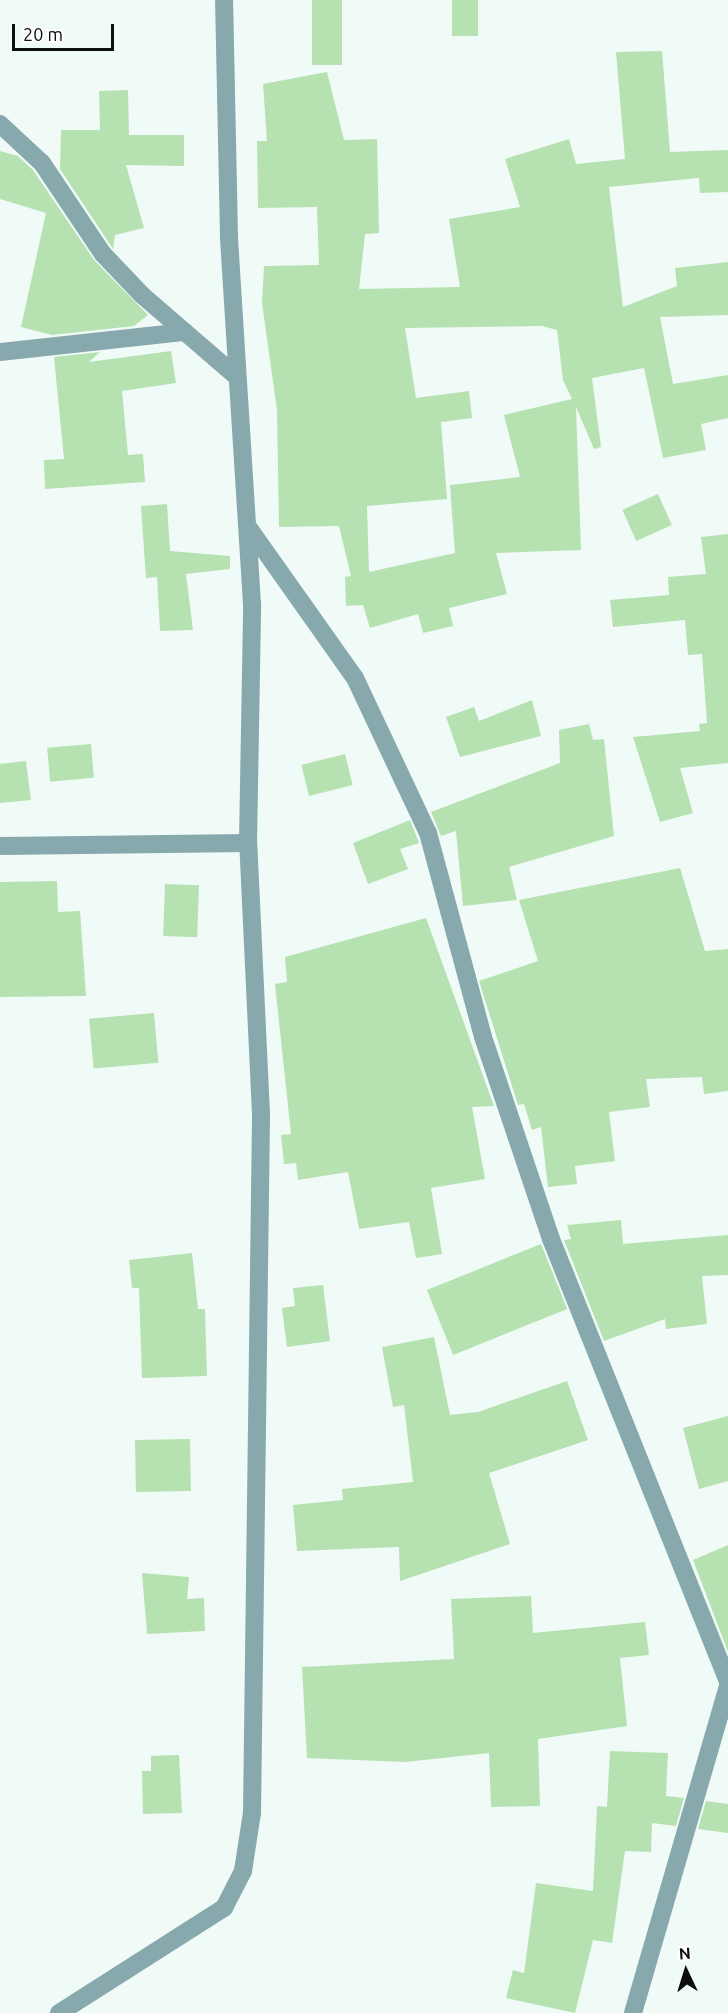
<!DOCTYPE html>
<style>
body{margin:0}
#map{position:relative;width:728px;height:2013px;overflow:hidden;background:#f0faf7;font-family:Ubuntu,sans-serif}
div>[style]{position:absolute}
[style*='--x']{left:calc(var(--x)*1px);top:calc(var(--y)*1px);width:calc(var(--w)*1px);rotate:calc(var(--a)*1deg)}
.building>*{inset:0;background:#b6e2b1;transform-origin:0 0}
.minor>*{height:18px;margin:-9px;padding:0 9px;transform-origin:9px;border-radius:9px;background:#87a8ad}
span{translate:-50% -50%;white-space:nowrap;text-align:center;line-height:1.15;-webkit-text-stroke:4.5px #fff;paint-order:stroke}
.north{position:absolute;left:656px;top:1941px;width:60px;height:60px;-webkit-text-stroke:4px #fff;paint-order:stroke;rotate:356deg;font-size:16px;font-weight:700;line-height:24px;text-align:center;color:#0c0f0e}
.north::after{content:'';display:block;margin:auto;width:21px;height:27px;background:#0c0f0e;clip-path:polygon(50% 0,100% 100%,50% 72%,0 100%)}
.scale{position:absolute;left:12px;top:24px;width:102px;height:27px;box-sizing:border-box;border:3px solid #0c0f0e;border-top:0;padding-left:8px;font-size:18px;line-height:21px;white-space:nowrap;color:#0c0f0e;-webkit-text-stroke:4px #fff;paint-order:stroke}
</style>
<div id="map">
<div class="building">
<i style="left:312px;top:0;width:30px;height:65px"></i>
<i style="left:452px;top:0;width:26px;height:36px"></i>
<i style="clip-path:polygon(evenodd,662px 51px,670px 152px,728px 150px,728px 192px,700px 193px,699px 178px,609px 187px,623px 307px,677px 286px,675px 268px,728px 262px,728px 315px,660px 317px,673px 384px,728px 375px,728px 418px,701px 424px,706px 450px,663px 458px,644px 368px,592px 378px,601px 447px,594px 449px,576px 407px,581px 550px,496px 553px,507px 594px,449px 608px,453px 626px,423px 633px,418px 614px,370px 628px,363px 605px,346px 606px,345px 577px,351px 576px,339px 526px,279px 527px,277px 410px,262px 303px,264px 266px,319px 265px,317px 207px,258px 208px,257px 141px,267px 141px,263px 84px,327px 72px,344px 140px,377px 139px,379px 233px,365px 234px,359px 289px,460px 287px,449px 219px,520px 207px,505px 159px,569px 139px,576px 164px,625px 159px,616px 52px,662px 51px,542px 326px,557px 330px,563px 380px,572px 399px,504px 415px,520px 477px,450px 485px,455px 553px,369px 572px,367px 506px,447px 499px,441px 422px,472px 418px,469px 391px,416px 398px,405px 328px,542px 326px)"></i>
<i style="clip-path:polygon(128px 90px,129px 135px,184px 135px,184px 166px,126px 165px,144px 228px,115px 235px,113px 249px,60px 169px,61px 130px,100px 130px,99px 91px)"></i>
<i style="clip-path:polygon(0 151px,18px 156px,33px 170px,94px 260px,148px 315px,134px 326px,52px 335px,21px 327px,46px 213px,0 199px)"></i>
<i style="clip-path:polygon(171px 351px,176px 383px,122px 391px,128px 455px,143px 454px,145px 482px,45px 489px,44px 460px,64px 459px,54px 357px,100px 352px,89px 362px)"></i>
<i style="left:658px;top:494px;width:34px;height:39px;rotate:66deg"></i>
<i style="clip-path:polygon(167px 504px,170px 551px,230px 556px,230px 569px,186px 574px,193px 630px,160px 631px,157px 577px,146px 578px,141px 506px)"></i>
<i style="clip-path:polygon(728px 534px,728px 763px,680px 768px,693px 813px,660px 822px,633px 737px,700px 731px,699px 724px,707px 723px,702px 654px,688px 655px,685px 620px,613px 627px,610px 600px,669px 595px,668px 577px,706px 574px,701px 537px)"></i>
<i style="clip-path:polygon(532px 700px,541px 736px,460px 757px,446px 717px,474px 707px,479px 721px)"></i>
<i style="clip-path:polygon(589px 724px,593px 740px,604px 739px,614px 836px,509px 867px,517px 900px,463px 906px,456px 831px,441px 836px,431px 812px,560px 763px,559px 730px)"></i>
<i style="left:91px;top:744px;width:34px;height:44px;rotate:85deg"></i>
<i style="left:345px;top:754px;width:32px;height:45px;rotate:76deg"></i>
<i style="clip-path:polygon(26px 761px,31px 800px,0 803px,0 764px)"></i>
<i style="clip-path:polygon(410px 820px,419px 843px,400px 849px,408px 869px,368px 884px,353px 843px)"></i>
<i style="clip-path:polygon(680px 868px,705px 951px,728px 949px,728px 1091px,704px 1094px,702px 1077px,646px 1079px,650px 1107px,609px 1112px,615px 1161px,575px 1166px,577px 1184px,548px 1187px,541px 1127px,532px 1130px,524px 1104px,518px 1105px,479px 981px,538px 961px,519px 900px)"></i>
<i style="clip-path:polygon(57px 881px,58px 912px,80px 911px,86px 996px,0 997px,0 882px)"></i>
<i style="left:165px;top:884px;width:34px;height:52px;rotate:2deg"></i>
<i style="clip-path:polygon(426px 918px,494px 1106px,472px 1107px,485px 1179px,431px 1188px,442px 1254px,416px 1258px,409px 1222px,359px 1229px,348px 1172px,298px 1180px,296px 1163px,284px 1164px,281px 1135px,291px 1134px,275px 984px,287px 982px,285px 957px)"></i>
<i style="left:154px;top:1013px;width:50px;height:65px;rotate:85deg"></i>
<i style="clip-path:polygon(621px 1220px,623px 1244px,728px 1235px,728px 1275px,702px 1276px,707px 1324px,666px 1329px,665px 1319px,604px 1341px,564px 1240px,571px 1239px,567px 1225px)"></i>
<i style="left:541px;top:1244px;width:70px;height:123px;rotate:68deg"></i>
<i style="clip-path:polygon(192px 1253px,198px 1309px,205px 1309px,207px 1376px,142px 1378px,139px 1288px,132px 1288px,129px 1260px)"></i>
<i style="clip-path:polygon(323px 1285px,330px 1341px,287px 1347px,282px 1308px,295px 1306px,293px 1288px)"></i>
<i style="clip-path:polygon(434px 1337px,450px 1415px,478px 1412px,567px 1381px,588px 1440px,489px 1473px,510px 1544px,400px 1581px,399px 1547px,297px 1551px,293px 1505px,343px 1500px,342px 1489px,413px 1482px,404px 1405px,393px 1407px,382px 1347px)"></i>
<i style="clip-path:polygon(728px 1416px,728px 1481px,699px 1489px,683px 1428px)"></i>
<i style="left:190px;top:1439px;width:52px;height:55px;rotate:89deg"></i>
<i style="clip-path:polygon(728px 1545px,728px 1652px,693px 1560px)"></i>
<i style="clip-path:polygon(142px 1573px,189px 1577px,187px 1599px,204px 1598px,205px 1631px,147px 1634px)"></i>
<i style="clip-path:polygon(531px 1596px,533px 1633px,645px 1622px,649px 1655px,620px 1658px,627px 1726px,538px 1739px,540px 1806px,491px 1807px,489px 1753px,405px 1762px,307px 1758px,302px 1667px,454px 1659px,451px 1599px)"></i>
<i style="clip-path:polygon(610px 1751px,668px 1753px,666px 1796px,684px 1798px,676px 1826px,652px 1823px,651px 1852px,625px 1851px,612px 1943px,593px 1940px,575px 2013px,506px 1998px,513px 1970px,524px 1973px,536px 1883px,593px 1891px,597px 1806px,607px 1807px)"></i>
<i style="clip-path:polygon(179px 1755px,182px 1813px,143px 1814px,142px 1771px,151px 1771px,151px 1756px)"></i>
<i style="clip-path:polygon(706px 1801px,728px 1804px,728px 1833px,698px 1829px)"></i>
</div>
<div class="minor">
<i style="--x:0;--y:124;--w:57;--a:42.9"></i>
<i style="--x:42;--y:163;--w:110;--a:56.2"></i>
<i style="--x:103;--y:254;--w:57;--a:46.4"></i>
<i style="--x:142;--y:295;--w:124;--a:40.8"></i>
<i style="--x:0;--y:352;--w:186;--a:-6.2"></i>
<i style="--x:248;--y:527;--w:185;--a:54.7"></i>
<i style="--x:355;--y:678;--w:171;--a:64.8"></i>
<i style="--x:428;--y:833;--w:211;--a:74.9"></i>
<i style="--x:483;--y:1037;--w:213;--a:71.4"></i>
<i style="--x:551;--y:1239;--w:477;--a:68.2"></i>
<i style="--x:0;--y:846;--w:248;--a:-0.7"></i>
<i style="--x:248;--y:843;--w:239;--a:-89"></i>
<i style="--x:252;--y:604;--w:369;--a:-93.6"></i>
<i style="--x:229;--y:236;--w:236;--a:-91.2"></i>
<i style="--x:59;--y:2013;--w:196;--a:-32.5"></i>
<i style="--x:224;--y:1908;--w:42;--a:-62.8"></i>
<i style="--x:243;--y:1871;--w:59;--a:-81.2"></i>
<i style="--x:252;--y:1813;--w:699;--a:-89.26"></i>
<i style="--x:261;--y:1114;--w:271;--a:-92.7"></i>
<i style="--x:633;--y:2013;--w:341;--a:-73.8"></i>
</div>
<div class="north">N</div>
<div class="scale">20 m</div>
</div>
